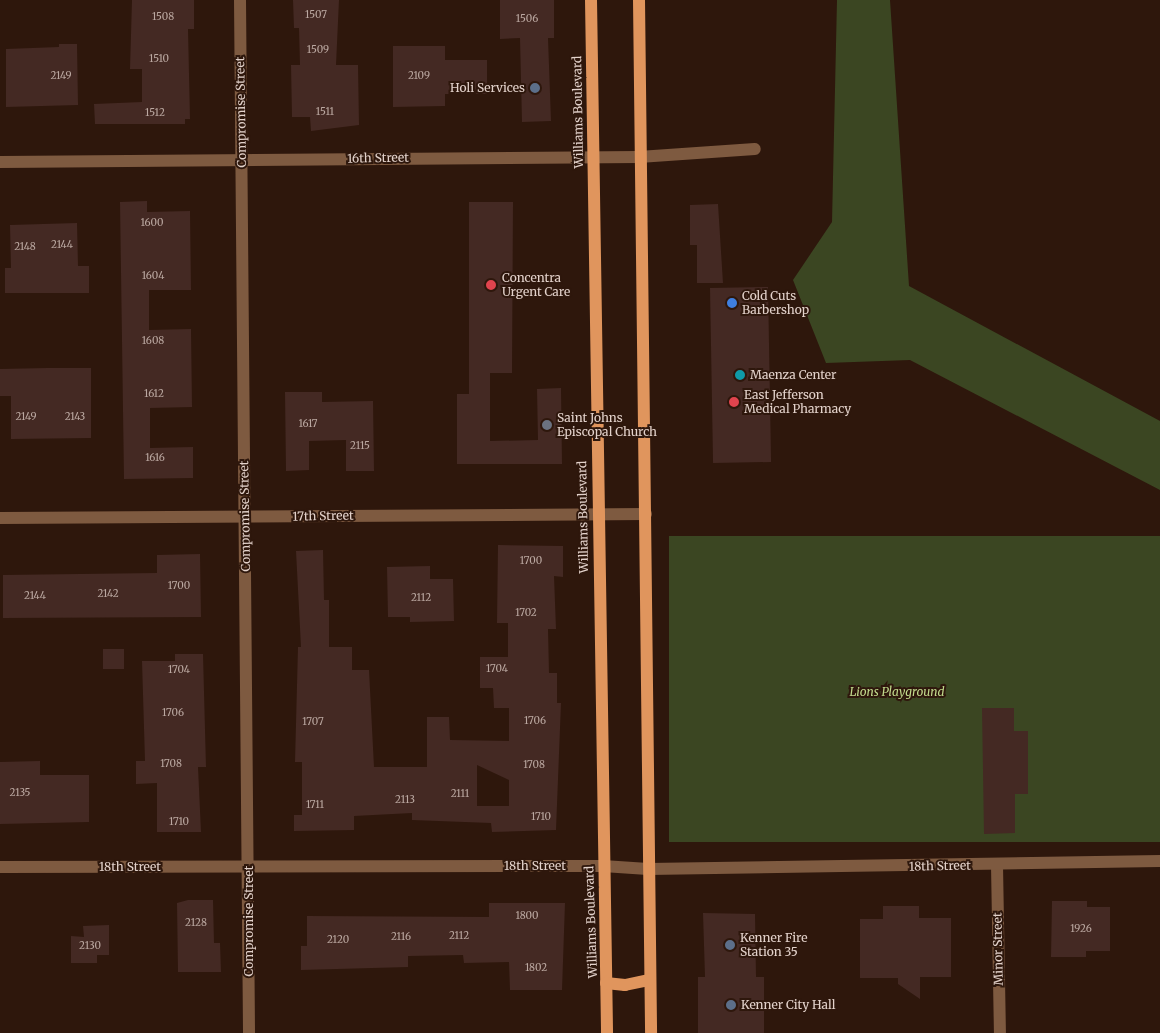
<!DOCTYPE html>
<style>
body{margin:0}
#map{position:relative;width:1160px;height:1033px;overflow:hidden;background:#2e170c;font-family:Merriweather,serif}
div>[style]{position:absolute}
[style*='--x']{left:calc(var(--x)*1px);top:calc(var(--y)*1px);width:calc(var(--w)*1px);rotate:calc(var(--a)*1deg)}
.green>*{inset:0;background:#3b4622;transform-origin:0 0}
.building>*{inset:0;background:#442923;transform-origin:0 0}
.minor>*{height:12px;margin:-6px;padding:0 6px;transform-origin:6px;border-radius:6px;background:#7e5a40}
.major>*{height:12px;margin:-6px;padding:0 6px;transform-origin:6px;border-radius:6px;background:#e0955d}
.dots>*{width:14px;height:14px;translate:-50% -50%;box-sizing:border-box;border:2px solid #2e170c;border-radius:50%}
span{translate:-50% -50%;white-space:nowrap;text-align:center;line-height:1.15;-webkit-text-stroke:4px #2e170c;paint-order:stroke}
.number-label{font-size:10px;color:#bba8a1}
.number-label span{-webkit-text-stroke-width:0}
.poi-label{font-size:12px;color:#e3d2cb}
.right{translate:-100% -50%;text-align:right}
.left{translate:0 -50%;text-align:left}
.street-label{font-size:12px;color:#e3d2cb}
.park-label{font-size:12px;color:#c1da8c;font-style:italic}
</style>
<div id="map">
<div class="green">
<i style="clip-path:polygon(837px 0,890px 0,909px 286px,1160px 421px,1160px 490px,910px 360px,826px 363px,793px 280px,832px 222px)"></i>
<i style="left:1160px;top:536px;width:306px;height:491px;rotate:90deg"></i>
</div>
<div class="building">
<i style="clip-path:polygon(132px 0,194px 0,194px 29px,188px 29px,190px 119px,185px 119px,185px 124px,95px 124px,94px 104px,142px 102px,142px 69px,130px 69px)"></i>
<i style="clip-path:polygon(293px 0,339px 0,336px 65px,358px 65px,359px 125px,311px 131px,310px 117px,292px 117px,291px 65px,300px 65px,299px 28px,294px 28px)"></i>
<i style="clip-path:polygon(500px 0,554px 0,554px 38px,548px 38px,551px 121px,522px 122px,520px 38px,500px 39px)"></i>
<i style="clip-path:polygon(59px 44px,77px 44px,78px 105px,6px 107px,6px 49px,59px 47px)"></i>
<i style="clip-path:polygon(393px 46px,445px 46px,445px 60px,487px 60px,487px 94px,445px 94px,445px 106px,393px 107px)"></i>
<i style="clip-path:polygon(147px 201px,147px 212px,190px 211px,191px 290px,149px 290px,149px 330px,191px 329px,192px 407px,150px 408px,150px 448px,193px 447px,193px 478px,124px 479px,120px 202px)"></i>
<i style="clip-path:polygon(469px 202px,513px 202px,512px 373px,490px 373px,490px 441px,538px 440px,537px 389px,561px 388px,562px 464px,457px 464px,457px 394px,469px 394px)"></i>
<i style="clip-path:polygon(718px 204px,723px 283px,697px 283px,697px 245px,690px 245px,690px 205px)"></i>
<i style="clip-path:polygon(77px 223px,78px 266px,89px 266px,89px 293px,5px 293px,5px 268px,11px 268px,10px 225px)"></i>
<i style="left:768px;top:287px;width:175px;height:58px;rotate:89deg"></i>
<i style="clip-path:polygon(48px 368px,91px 368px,91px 438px,11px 439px,11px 396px,0 396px,0 369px)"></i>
<i style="clip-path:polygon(285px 392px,322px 392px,322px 402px,373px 401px,374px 471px,346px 471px,346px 440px,309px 441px,309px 470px,286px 471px)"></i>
<i style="clip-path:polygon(evenodd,498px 545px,563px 546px,563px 577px,554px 576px,556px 629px,548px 629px,549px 673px,557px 673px,557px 703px,561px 703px,556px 830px,492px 832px,491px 823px,412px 820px,412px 813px,354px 816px,354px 830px,294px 831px,294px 815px,302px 815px,302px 762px,295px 762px,298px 647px,301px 647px,296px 551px,323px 550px,324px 600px,329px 600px,329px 647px,352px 647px,352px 670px,369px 670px,374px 767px,427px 767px,427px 717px,449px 717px,450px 740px,509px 741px,509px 708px,494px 708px,493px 688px,480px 688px,480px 657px,508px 657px,508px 623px,497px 623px,498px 545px,477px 765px,509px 780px,509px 806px,477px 806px,477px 765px)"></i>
<i style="clip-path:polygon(200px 554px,201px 617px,3px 618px,3px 575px,157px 573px,157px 555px)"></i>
<i style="clip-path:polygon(430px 566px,430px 579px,453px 579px,454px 621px,410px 622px,410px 617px,388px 617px,387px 567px)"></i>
<i style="left:103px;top:649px;width:21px;height:20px"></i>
<i style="clip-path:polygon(175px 654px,203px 654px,206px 767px,198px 767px,201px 832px,157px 832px,157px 783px,136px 784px,136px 761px,145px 761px,142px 661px,175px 661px)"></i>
<i style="clip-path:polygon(982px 708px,1014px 708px,1014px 731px,1028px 731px,1028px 794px,1015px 794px,1015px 833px,984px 834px)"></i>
<i style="clip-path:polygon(40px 761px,40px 775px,89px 775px,89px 822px,0 824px,0 762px)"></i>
<i style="clip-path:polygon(188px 900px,213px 900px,214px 943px,220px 943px,221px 972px,178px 972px,177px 903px)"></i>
<i style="clip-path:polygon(1052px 901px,1087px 901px,1087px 907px,1110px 907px,1110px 951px,1086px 951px,1086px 957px,1051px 957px)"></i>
<i style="clip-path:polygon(489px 903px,565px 903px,562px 990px,510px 990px,509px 962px,464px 963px,463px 955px,408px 956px,408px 967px,301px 970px,301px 946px,307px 946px,307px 916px,489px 917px)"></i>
<i style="clip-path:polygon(883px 906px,919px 906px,919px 918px,951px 918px,951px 977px,920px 977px,920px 999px,898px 984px,898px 978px,860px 978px,860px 919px,883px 919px)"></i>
<i style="clip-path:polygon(703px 913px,755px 914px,756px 977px,764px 977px,764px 1033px,698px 1033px,698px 977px,705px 977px)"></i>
<i style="clip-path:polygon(109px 925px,109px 955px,97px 955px,97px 963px,71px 963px,71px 936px,84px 937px,83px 926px)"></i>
</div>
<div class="minor">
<i style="--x:240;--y:0;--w:1033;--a:89.5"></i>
<i style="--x:0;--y:162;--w:639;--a:-0.45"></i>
<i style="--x:639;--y:157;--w:116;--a:-3.9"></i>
<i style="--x:0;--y:518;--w:646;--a:-0.35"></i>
<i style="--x:997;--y:865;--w:168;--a:89"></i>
<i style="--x:0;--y:867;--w:603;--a:-0.1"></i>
<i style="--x:603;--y:866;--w:45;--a:3.8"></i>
<i style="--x:648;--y:869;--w:512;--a:-0.9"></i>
</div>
<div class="major">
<i style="--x:591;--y:0;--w:1033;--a:89.11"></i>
<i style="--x:639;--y:0;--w:1033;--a:89.33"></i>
<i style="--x:606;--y:983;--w:19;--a:6"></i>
<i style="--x:625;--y:985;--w:25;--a:-12"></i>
</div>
<div class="dots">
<i style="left:535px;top:88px;background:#5c6f8a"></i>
<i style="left:491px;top:285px;background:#e0444e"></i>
<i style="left:732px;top:303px;background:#3f7fe0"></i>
<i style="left:740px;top:375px;background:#0f9aa8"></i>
<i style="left:734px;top:402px;background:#e0444e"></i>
<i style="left:547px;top:425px;background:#6b7280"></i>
<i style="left:730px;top:945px;background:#5c6f8a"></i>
<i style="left:731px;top:1005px;background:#5c6f8a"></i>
</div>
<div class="number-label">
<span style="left:316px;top:15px">1507</span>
<span style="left:163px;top:17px">1508</span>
<span style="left:527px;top:19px">1506</span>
<span style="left:318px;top:50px">1509</span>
<span style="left:159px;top:59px">1510</span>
<span style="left:61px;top:76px">2149</span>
<span style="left:419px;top:76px">2109</span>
<span style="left:325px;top:112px">1511</span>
<span style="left:155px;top:113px">1512</span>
<span style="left:152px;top:223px">1600</span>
<span style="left:62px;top:245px">2144</span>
<span style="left:25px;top:247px">2148</span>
<span style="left:153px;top:276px">1604</span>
<span style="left:153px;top:341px">1608</span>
<span style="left:154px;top:394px">1612</span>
<span style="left:26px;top:417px">2149</span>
<span style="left:75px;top:417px">2143</span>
<span style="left:308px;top:424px">1617</span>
<span style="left:360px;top:446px">2115</span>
<span style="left:155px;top:458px">1616</span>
<span style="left:531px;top:561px">1700</span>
<span style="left:179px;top:586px">1700</span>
<span style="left:108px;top:594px">2142</span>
<span style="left:35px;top:596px">2144</span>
<span style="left:421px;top:598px">2112</span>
<span style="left:526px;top:613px">1702</span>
<span style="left:497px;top:669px">1704</span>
<span style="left:179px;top:670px">1704</span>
<span style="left:173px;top:713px">1706</span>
<span style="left:535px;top:721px">1706</span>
<span style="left:313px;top:722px">1707</span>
<span style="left:171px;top:764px">1708</span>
<span style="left:534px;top:765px">1708</span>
<span style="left:20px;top:793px">2135</span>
<span style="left:460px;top:794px">2111</span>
<span style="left:405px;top:800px">2113</span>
<span style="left:315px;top:805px">1711</span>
<span style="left:541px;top:817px">1710</span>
<span style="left:179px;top:822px">1710</span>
<span style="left:527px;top:916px">1800</span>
<span style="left:196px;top:923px">2128</span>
<span style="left:1081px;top:929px">1926</span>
<span style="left:459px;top:936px">2112</span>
<span style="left:401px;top:937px">2116</span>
<span style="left:338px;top:940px">2120</span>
<span style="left:90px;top:946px">2130</span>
<span style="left:536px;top:968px">1802</span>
</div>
<div class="poi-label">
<span class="right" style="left:525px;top:88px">Holi Services</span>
<span class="left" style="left:502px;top:285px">Concentra<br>Urgent Care</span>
<span class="left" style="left:742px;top:303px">Cold Cuts<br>Barbershop</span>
<span class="left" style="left:750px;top:375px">Maenza Center</span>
<span class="left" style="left:744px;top:402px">East Jefferson<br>Medical Pharmacy</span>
<span class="left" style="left:557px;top:425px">Saint Johns<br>Episcopal Church</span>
<span class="left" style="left:740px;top:945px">Kenner Fire<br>Station 35</span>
<span class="left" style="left:741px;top:1005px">Kenner City Hall</span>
</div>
<div class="street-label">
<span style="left:241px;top:112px;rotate:-91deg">Compromise Street</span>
<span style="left:578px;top:112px;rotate:-91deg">Williams Boulevard</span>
<span style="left:378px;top:158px;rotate:-1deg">16th Street</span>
<span style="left:245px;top:516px;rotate:-91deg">Compromise Street</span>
<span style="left:323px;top:516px;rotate:-1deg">17th Street</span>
<span style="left:583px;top:517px;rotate:-91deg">Williams Boulevard</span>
<span style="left:535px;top:866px">18th Street</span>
<span style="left:940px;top:866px;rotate:-1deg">18th Street</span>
<span style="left:130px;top:867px">18th Street</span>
<span style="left:249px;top:921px;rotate:-90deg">Compromise Street</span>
<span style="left:591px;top:922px;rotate:-92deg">Williams Boulevard</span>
<span style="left:998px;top:949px;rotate:-91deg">Minor Street</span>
</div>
<div class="park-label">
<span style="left:897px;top:692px">Lions Playground</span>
</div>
</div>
